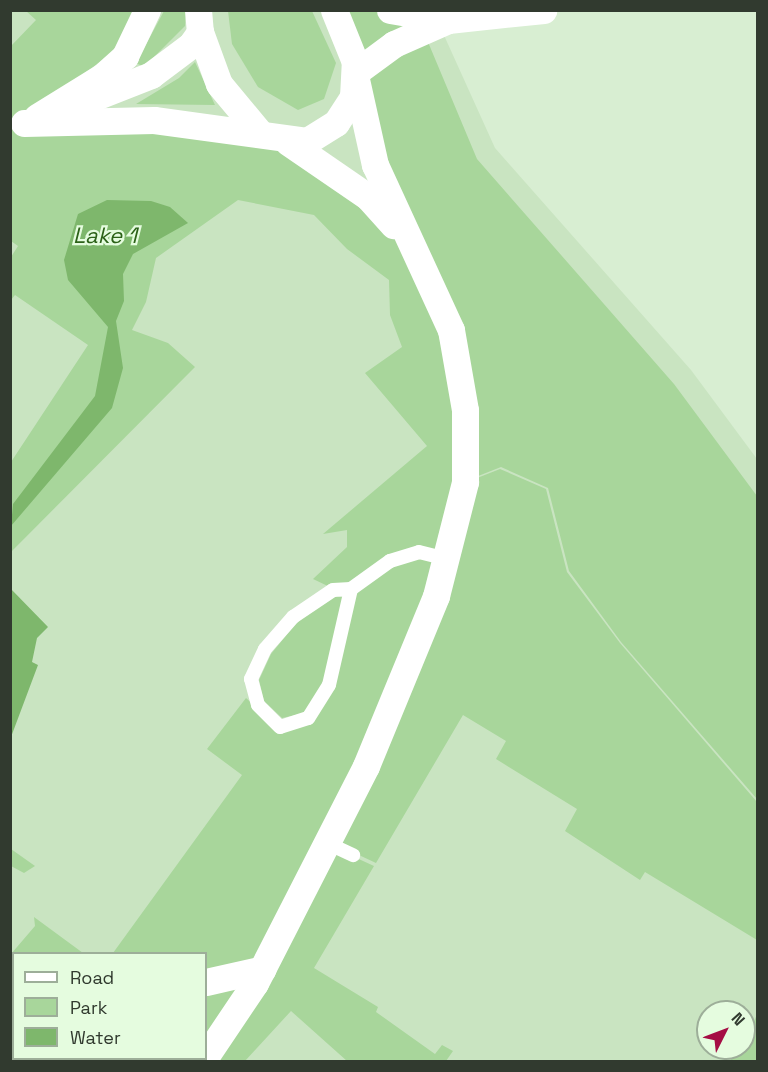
<!DOCTYPE html>
<style>
body{margin:0}
#map{position:relative;width:768px;height:1072px;overflow:hidden;background:#d8eed2;font-family:"Space Grotesk",sans-serif}
div>[style]{position:absolute}
[style*='--x']{left:calc(var(--x)*1px);top:calc(var(--y)*1px);width:calc(var(--w)*1px);rotate:calc(var(--a)*1deg)}
.built>*{inset:0;background:#c9e4c1}
.green>*{inset:0;background:#a8d69b}
.water>*{inset:0;background:#7eb76c}
.service>*{height:14px;margin:-7px;padding:0 7px;transform-origin:7px;border-radius:7px;background:#fff}
.minor>*{height:27px;margin:-13.5px;padding:0 13.5px;transform-origin:13.5px;border-radius:13.5px;background:#fff}
span{translate:-50% -50%;white-space:nowrap;text-align:center;line-height:1.15;-webkit-text-stroke:4.5px #e5fcdf;paint-order:stroke}
.water-label{font-size:22px;color:#2c6218;font-style:italic}
.frame{position:absolute;inset:0;border:12px solid #313a2f;pointer-events:none}
.legend{position:absolute;left:12px;top:952px;width:195px;height:108px;box-sizing:border-box;background:#e5fcdf;border:2px solid #9dae99;margin:0;padding:8px 10px;list-style:none;font-size:18px;color:#313a2f}
.legend li{display:flex;align-items:center;gap:12px;height:30px}
.legend b{width:30px;border:2px solid #9dae99}
.north{position:absolute;left:696px;top:1000px;width:60px;height:60px;box-sizing:border-box;background:#e5fcdf;border:2px solid #9dae99;border-radius:50%;rotate:48deg;font-size:16px;font-weight:700;line-height:24px;text-align:center;color:#313a2f}
.north::after{content:'';display:block;margin:auto;width:21px;height:27px;background:#a50d44;clip-path:polygon(50% 0,100% 100%,50% 72%,0 100%)}
</style>
<div id="map">
<div class="built">
<i style="clip-path:polygon(evenodd,10px 11px,433px 11px,495px 148px,691px 370px,757px 459px,757px 1061px,11px 1061px,10px 11px,14px 954px,206px 954px,206px 1058px,14px 1058px,14px 954px,10px 11px,708px 1012px,744px 1012px,744px 1048px,708px 1048px,708px 1012px)"></i>
</div>
<div class="green">
<i style="clip-path:polygon(26px 11px,144px 11px,136px 36px,11px 126px,11px 46px,36px 20px)"></i>
<i style="clip-path:polygon(164px 11px,186px 11px,185px 26px,144px 67px,136px 63px)"></i>
<i style="clip-path:polygon(228px 11px,312px 11px,336px 63px,324px 99px,298px 110px,258px 87px,232px 44px)"></i>
<i style="clip-path:polygon(341px 11px,415px 11px,477px 159px,674px 384px,757px 496px,757px 799px,621px 642px,569px 571px,548px 488px,501px 467px,468px 480px,470px 411px,395px 195px)"></i>
<i style="clip-path:polygon(195px 62px,215px 105px,136px 104px,179px 78px)"></i>
<i style="clip-path:polygon(68px 121px,287px 143px,420px 258px,465px 444px,419px 638px,206px 1053px,206px 954px,113px 953px,242px 775px,207px 749px,246px 698px,280px 729px,310px 720px,331px 687px,353px 588px,332px 588px,313px 579px,347px 547px,347px 530px,323px 534px,427px 446px,365px 373px,402px 347px,390px 315px,389px 280px,347px 249px,314px 215px,238px 200px,156px 258px,146px 302px,132px 330px,168px 343px,195px 367px,11px 552px,11px 462px,88px 345px,15px 295px,11px 300px,11px 257px,18px 246px,11px 241px,11px 130px)"></i>
<i style="clip-path:polygon(500px 469px,546px 489px,567px 572px,620px 643px,757px 802px,757px 940px,645px 872px,640px 880px,565px 831px,577px 809px,496px 759px,506px 741px,463px 715px,376px 863px,331px 842px,467px 482px)"></i>
<i style="clip-path:polygon(336px 596px,343px 597px,324px 684px,305px 713px,282px 718px,264px 701px,259px 680px,271px 654px,297px 622px)"></i>
<i style="clip-path:polygon(328px 845px,374px 866px,314px 968px,378px 1007px,376px 1012px,435px 1054px,442px 1045px,453px 1051px,446px 1061px,347px 1061px,291px 1011px,245px 1061px,203px 1062px)"></i>
<i style="clip-path:polygon(10px 849px,11px 849px,35px 866px,24px 873px,11px 866px)"></i>
<i style="clip-path:polygon(34px 917px,83px 953px,14px 954px,13px 1025px,11px 954px,35px 926px)"></i>
<i style="clip-path:polygon(757px 1014px,757px 1061px,730px 1061px,738px 1048px,744px 1048px)"></i>
<i style="clip-path:polygon(29px 1058px,200px 1059px,26px 1062px)"></i>
</div>
<div class="water">
<i style="clip-path:polygon(107px 200px,151px 201px,170px 207px,188px 223px,133px 254px,123px 274px,124px 301px,116px 321px,123px 368px,112px 408px,11px 526px,13px 504px,95px 396px,108px 327px,68px 280px,64px 260px,78px 214px)"></i>
<i style="clip-path:polygon(11px 589px,48px 627px,37px 638px,32px 662px,38px 665px,11px 737px)"></i>
</div>
<div class="service">
<i style="--x:351;--y:589;--w:98;--a:102.9"></i>
<i style="--x:329;--y:685;--w:39;--a:122"></i>
<i style="--x:308;--y:718;--w:29;--a:162"></i>
<i style="--x:280;--y:727;--w:31;--a:-135"></i>
<i style="--x:258;--y:705;--w:27;--a:-105"></i>
<i style="--x:251;--y:679;--w:33;--a:-65"></i>
<i style="--x:265;--y:649;--w:43;--a:-48.8"></i>
<i style="--x:293;--y:617;--w:48;--a:-34"></i>
<i style="--x:333;--y:590;--w:18;--a:-3"></i>
<i style="--x:351;--y:589;--w:48;--a:-35.7"></i>
<i style="--x:390;--y:561;--w:30;--a:-17"></i>
<i style="--x:419;--y:552;--w:30;--a:14"></i>
<i style="--x:327;--y:843;--w:29;--a:25"></i>
</div>
<div class="minor">
<i style="--x:198;--y:10;--w:22;--a:85"></i>
<i style="--x:200;--y:32;--w:55;--a:69.9"></i>
<i style="--x:219;--y:84;--w:62;--a:50.2"></i>
<i style="--x:390;--y:10;--w:59;--a:9.8"></i>
<i style="--x:448;--y:20;--w:96;--a:-6"></i>
<i style="--x:356;--y:72;--w:47;--a:-36.4"></i>
<i style="--x:394;--y:44;--w:57;--a:-23.9"></i>
<i style="--x:75;--y:105;--w:82;--a:-21.5"></i>
<i style="--x:151;--y:75;--w:50;--a:-36.9"></i>
<i style="--x:191;--y:45;--w:16;--a:-55"></i>
<i style="--x:37;--y:117;--w:78;--a:-31.8"></i>
<i style="--x:103;--y:76;--w:30;--a:-42"></i>
<i style="--x:125;--y:56;--w:51;--a:-64.4"></i>
<i style="--x:24;--y:123;--w:130;--a:-1.3"></i>
<i style="--x:154;--y:120;--w:154;--a:7.8"></i>
<i style="--x:307;--y:141;--w:34;--a:-32"></i>
<i style="--x:336;--y:123;--w:31;--a:-57"></i>
<i style="--x:353;--y:97;--w:35;--a:-87"></i>
<i style="--x:355;--y:62;--w:56;--a:-112"></i>
<i style="--x:288;--y:142;--w:97;--a:34.5"></i>
<i style="--x:368;--y:197;--w:38;--a:48"></i>
<i style="--x:206;--y:982;--w:58;--a:-12.8"></i>
<i style="--x:206;--y:1056;--w:88;--a:-56.1"></i>
<i style="--x:255;--y:983;--w:244;--a:-62.9"></i>
<i style="--x:366;--y:766;--w:184;--a:-67.6"></i>
<i style="--x:436;--y:596;--w:118;--a:-75.7"></i>
<i style="--x:465;--y:482;--w:72;--a:-90"></i>
<i style="--x:465;--y:410;--w:81;--a:-99.9"></i>
<i style="--x:451;--y:330;--w:182;--a:-114.7"></i>
<i style="--x:375;--y:165;--w:88;--a:-102.5"></i>
</div>
<div class="water-label">
<span style="left:105px;top:236px">Lake 1</span>
</div>
<div class="frame"></div>
<ul class="legend">
<li><b style="height:8px;background:#fff"></b>Road</li>
<li><b style="height:16px;background:#a8d69b"></b>Park</li>
<li><b style="height:16px;background:#7eb76c"></b>Water</li>
</ul>
<div class="north">N</div>
</div>
